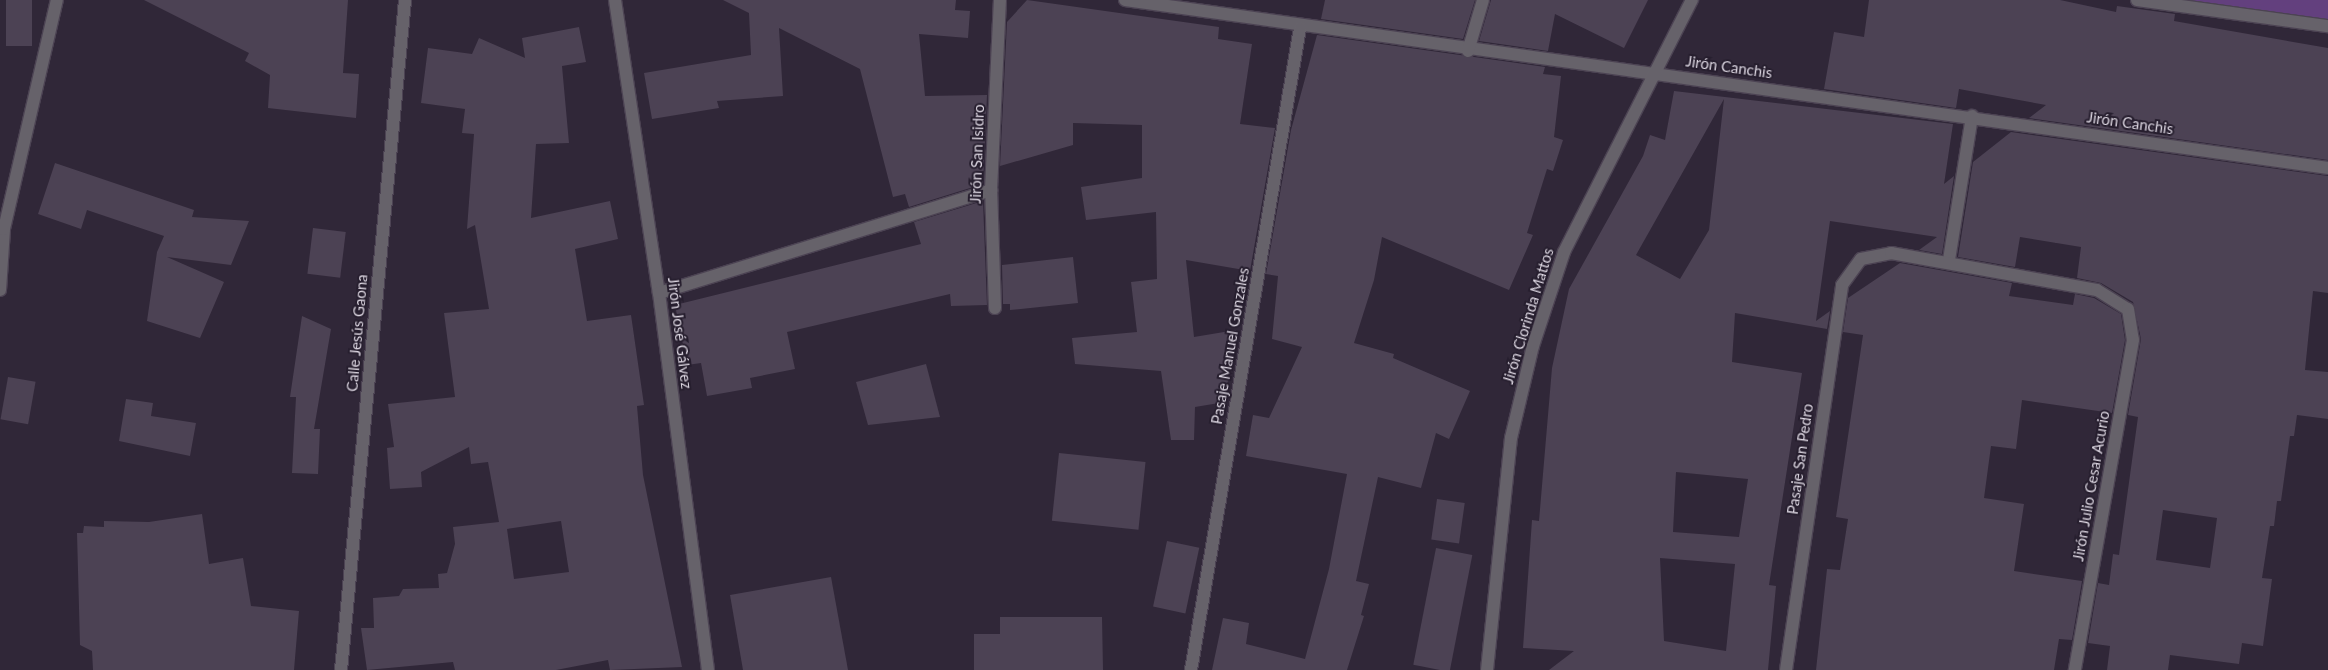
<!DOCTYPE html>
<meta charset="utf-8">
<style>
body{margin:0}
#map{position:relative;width:2328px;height:670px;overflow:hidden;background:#302738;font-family:Lato,sans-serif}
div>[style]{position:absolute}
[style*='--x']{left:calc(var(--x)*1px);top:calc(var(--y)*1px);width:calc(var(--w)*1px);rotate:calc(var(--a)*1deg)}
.green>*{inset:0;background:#63407e}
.building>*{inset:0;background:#4c4254;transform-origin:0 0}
.roads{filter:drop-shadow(1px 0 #4c4353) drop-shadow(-1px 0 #4c4353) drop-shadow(0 1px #4c4353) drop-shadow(0 -1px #4c4353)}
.lane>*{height:12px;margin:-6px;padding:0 6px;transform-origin:6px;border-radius:6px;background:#66626a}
.street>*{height:12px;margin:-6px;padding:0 6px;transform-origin:6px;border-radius:6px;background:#66626a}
span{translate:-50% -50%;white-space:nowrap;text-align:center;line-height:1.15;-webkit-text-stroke:4px #261e2e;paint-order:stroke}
.street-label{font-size:15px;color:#ddd7e2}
</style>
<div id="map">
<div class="green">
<i style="clip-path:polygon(2174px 0,2328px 0,2328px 22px)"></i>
</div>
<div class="building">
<i style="left:6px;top:0;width:26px;height:46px"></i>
<i style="clip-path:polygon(144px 0,348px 0,343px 73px,359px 74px,356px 118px,268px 108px,270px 75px,245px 61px,249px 53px)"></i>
<i style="clip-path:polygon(723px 0,956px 0,955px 10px,970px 11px,968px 38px,919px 34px,925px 96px,987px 95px,983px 184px,909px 207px,905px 194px,893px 197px,860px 69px,779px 28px,783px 96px,717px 101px,719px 108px,652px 119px,644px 73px,751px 55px,749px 13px)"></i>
<i style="clip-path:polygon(1027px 0,1219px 27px,1218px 39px,1252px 44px,1240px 124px,1275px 128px,1250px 271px,1186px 260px,1194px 337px,1236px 330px,1225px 402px,1195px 407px,1194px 440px,1171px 440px,1161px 371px,1075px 364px,1072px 338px,1137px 332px,1131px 282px,1157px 279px,1156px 212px,1086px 220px,1081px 187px,1142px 178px,1142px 125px,1073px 123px,1073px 145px,1000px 166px,1007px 22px)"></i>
<i style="clip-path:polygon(1325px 0,1475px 0,1463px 39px,1321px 19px)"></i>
<i style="clip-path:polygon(1491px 0,1648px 0,1624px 48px,1555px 14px,1548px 51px,1479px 41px)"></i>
<i style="clip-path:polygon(1869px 0,2060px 0,2116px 12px,2117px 6px,2175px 14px,2174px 21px,2328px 48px,2328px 160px,2029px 118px,2046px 105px,1959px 89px,1956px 108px,1824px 89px,1834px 32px,1864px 37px)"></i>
<i style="clip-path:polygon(evenodd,579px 27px,586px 62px,562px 66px,569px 143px,536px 144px,531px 218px,610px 201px,618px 239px,575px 249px,587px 321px,631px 315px,644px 405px,637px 406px,643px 475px,682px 667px,610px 670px,608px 660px,556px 670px,455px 670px,453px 662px,367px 670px,361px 628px,374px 628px,373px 598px,399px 596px,403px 589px,439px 588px,438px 574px,447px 573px,455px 544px,453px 527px,499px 522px,488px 462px,471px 464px,469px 447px,421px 472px,422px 487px,390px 489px,387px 448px,394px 447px,388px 404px,455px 397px,444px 313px,489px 309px,475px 225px,467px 229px,474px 134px,462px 133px,465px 109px,421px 103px,428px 48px,472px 54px,479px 38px,525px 58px,522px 38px,579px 27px,561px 521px,569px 572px,514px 579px,507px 529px,561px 521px)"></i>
<i style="clip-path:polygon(1317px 35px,1545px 67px,1543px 74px,1561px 76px,1554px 137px,1563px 140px,1553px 171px,1547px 169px,1527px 233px,1533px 235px,1509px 290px,1382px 237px,1374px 280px,1354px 343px,1394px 354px,1393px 358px,1470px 391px,1449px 439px,1436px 433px,1421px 488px,1378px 477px,1356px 581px,1369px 584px,1361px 615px,1364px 616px,1347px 670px,1212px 670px,1223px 618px,1249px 623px,1246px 644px,1305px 659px,1329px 569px,1347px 474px,1246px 456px,1253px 415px,1269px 418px,1302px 347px,1272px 339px,1278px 276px,1266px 274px,1291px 130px)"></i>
<i style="clip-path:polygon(evenodd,1674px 91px,1953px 124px,1944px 184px,1954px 176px,1942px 254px,1919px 250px,1937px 237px,1830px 221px,1816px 321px,1830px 311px,1827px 329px,1735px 313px,1732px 362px,1802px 373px,1769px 585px,1776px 586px,1768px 670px,1549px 670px,1574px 651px,1523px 648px,1532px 520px,1539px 521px,1552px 368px,1569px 289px,1643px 156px,1650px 135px,1665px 140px,1674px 91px,1724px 99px,1709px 230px,1680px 279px,1636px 255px,1724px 99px,1674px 91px,1676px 472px,1748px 479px,1739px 537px,1673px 532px,1676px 472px,1674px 91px,1660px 558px,1735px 564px,1726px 651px,1664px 641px,1660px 558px)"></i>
<i style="clip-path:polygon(evenodd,2011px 132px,2328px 176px,2328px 293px,2313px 291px,2305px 370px,2328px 372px,2328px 419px,2297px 415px,2294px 436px,2290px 436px,2281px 501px,2277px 501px,2274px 526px,2270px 526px,2262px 578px,2272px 579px,2263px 646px,2242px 643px,2239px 664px,2170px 655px,2168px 670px,2107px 670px,2110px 646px,2088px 643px,2098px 583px,2109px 585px,2113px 554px,2119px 555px,2138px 417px,2128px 415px,2141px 339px,2133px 302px,2101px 283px,2077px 278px,2081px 247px,2020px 237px,2015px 267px,1958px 257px,1973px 162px,2011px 132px,2163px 510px,2217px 518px,2210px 568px,2156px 560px,2163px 510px)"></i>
<i style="clip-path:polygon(55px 163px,194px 210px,192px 217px,249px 221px,231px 265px,167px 257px,224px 282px,200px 338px,147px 321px,157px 252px,164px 236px,87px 210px,81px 229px,38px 214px)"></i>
<i style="clip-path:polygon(983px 201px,987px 305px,951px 306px,950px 294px,787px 332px,795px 369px,750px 378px,752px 388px,707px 396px,701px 363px,687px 365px,675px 305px,921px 244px,914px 222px)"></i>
<i style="left:313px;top:228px;width:33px;height:46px;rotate:7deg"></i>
<i style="clip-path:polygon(1073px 257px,1078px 303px,1010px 310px,1010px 304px,1003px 304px,1002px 265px)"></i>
<i style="clip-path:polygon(1900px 263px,2012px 283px,2009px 296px,2073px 305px,2075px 294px,2094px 298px,2121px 314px,2125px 340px,2112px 413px,2022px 400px,2016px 449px,1991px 446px,1984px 498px,2024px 504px,2014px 571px,2082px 581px,2072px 640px,2059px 639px,2054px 670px,1816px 670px,1827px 569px,1840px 570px,1848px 519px,1836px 517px,1863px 335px,1843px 332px,1848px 298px)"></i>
<i style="clip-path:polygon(302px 316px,331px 329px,314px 429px,320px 429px,318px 474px,292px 473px,296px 397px,290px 397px)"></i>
<i style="clip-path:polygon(926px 364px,940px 417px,868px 425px,856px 382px)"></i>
<i style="left:8px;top:377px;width:28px;height:43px;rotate:10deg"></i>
<i style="clip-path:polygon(126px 399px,153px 403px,151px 416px,196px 423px,190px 456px,119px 441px)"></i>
<i style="left:1059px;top:453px;width:87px;height:68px;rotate:6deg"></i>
<i style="left:1437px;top:499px;width:28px;height:41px;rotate:8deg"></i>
<i style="clip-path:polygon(202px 514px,209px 564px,243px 558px,251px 606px,299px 611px,294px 670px,93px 670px,92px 651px,80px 645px,77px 533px,83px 533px,84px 526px,104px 527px,104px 521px,149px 522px)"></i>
<i style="left:1167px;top:541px;width:33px;height:67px;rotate:12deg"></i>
<i style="left:1436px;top:548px;width:37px;height:119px;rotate:11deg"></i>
<i style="clip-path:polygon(831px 577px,848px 670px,743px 670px,730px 595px)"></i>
<i style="clip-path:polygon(1000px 617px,1102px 617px,1103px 670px,974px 670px,974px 634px,1000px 634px)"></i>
</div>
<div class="roads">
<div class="lane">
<i style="--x:2137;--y:0;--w:193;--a:7.8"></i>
</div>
<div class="street">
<i style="--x:615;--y:0;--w:296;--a:81.5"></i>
<i style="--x:659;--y:293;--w:380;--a:82.6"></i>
<i style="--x:1125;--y:0;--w:1215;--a:7.95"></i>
<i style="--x:1468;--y:51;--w:53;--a:-73.6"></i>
<i style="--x:1949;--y:260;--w:146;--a:-80.9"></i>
<i style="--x:0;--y:290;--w:61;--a:-86.2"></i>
<i style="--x:4;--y:229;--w:235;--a:-77"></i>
<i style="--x:659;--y:293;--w:348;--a:-17.2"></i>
<i style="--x:995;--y:308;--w:118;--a:-91.9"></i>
<i style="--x:991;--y:190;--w:190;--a:-87.3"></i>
<i style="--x:341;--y:670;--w:673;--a:-84.54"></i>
<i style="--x:1191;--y:670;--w:651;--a:-80.36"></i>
<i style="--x:1487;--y:670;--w:233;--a:-84.1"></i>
<i style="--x:1511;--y:438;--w:95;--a:-76.6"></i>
<i style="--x:1533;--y:346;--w:99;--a:-71.7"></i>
<i style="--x:1564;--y:252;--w:283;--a:-63.1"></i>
<i style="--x:1786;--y:670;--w:389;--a:-81.7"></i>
<i style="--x:1842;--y:285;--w:32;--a:-54"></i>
<i style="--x:1861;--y:259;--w:31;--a:-11"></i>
<i style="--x:1891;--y:253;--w:209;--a:10.2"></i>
<i style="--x:2097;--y:290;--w:36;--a:32"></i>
<i style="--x:2128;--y:309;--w:31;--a:81"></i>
<i style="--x:2133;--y:340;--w:335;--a:100"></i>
</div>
</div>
<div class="street-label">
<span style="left:1729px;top:67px;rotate:8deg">Jirón Canchis</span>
<span style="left:2130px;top:123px;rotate:8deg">Jirón Canchis</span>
<span style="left:977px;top:154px;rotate:-88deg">Jirón San Isidro</span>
<span style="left:1528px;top:316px;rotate:-73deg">Jirón Clorinda Mattos</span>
<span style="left:357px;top:333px;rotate:-85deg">Calle Jesús Gaona</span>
<span style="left:680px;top:333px;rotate:83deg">Jirón José Gálvez</span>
<span style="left:1230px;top:346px;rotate:-80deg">Pasaje Manuel Gonzales</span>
<span style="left:1800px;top:459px;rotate:-82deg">Pasaje San Pedro</span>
<span style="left:2091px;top:486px;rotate:-80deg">Jirón Julio Cesar Acurio</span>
</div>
</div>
